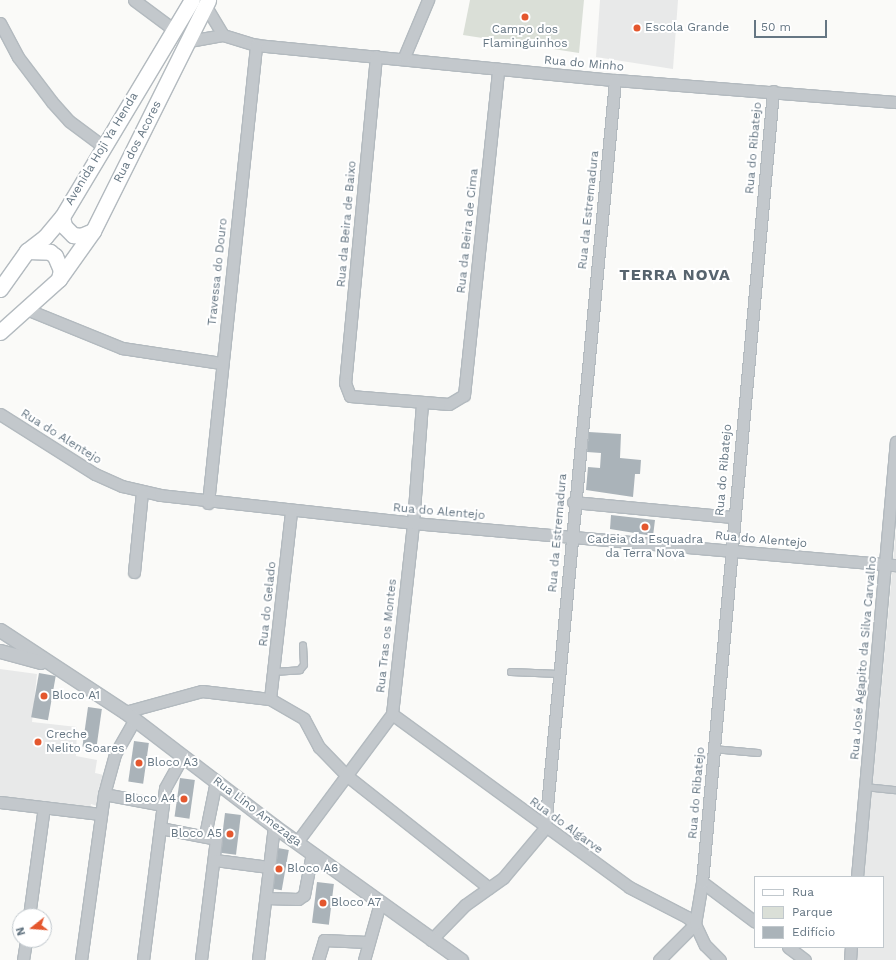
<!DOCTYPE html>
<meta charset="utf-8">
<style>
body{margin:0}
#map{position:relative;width:896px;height:960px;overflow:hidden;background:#fafaf8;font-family:"Work Sans",sans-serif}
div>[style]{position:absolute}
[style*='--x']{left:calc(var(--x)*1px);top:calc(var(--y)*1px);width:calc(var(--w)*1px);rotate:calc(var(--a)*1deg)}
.built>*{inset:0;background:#e8e9e9}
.green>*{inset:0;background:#dadfd7}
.building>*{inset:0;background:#aab3b9;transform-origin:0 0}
.roads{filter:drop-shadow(1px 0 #b3babf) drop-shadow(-1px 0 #b3babf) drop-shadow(0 1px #b3babf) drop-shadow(0 -1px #b3babf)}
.service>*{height:5.5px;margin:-2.75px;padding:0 2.75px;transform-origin:2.75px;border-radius:2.75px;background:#c3c8cc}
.minor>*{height:11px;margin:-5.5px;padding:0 5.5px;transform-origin:5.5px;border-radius:5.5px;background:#c3c8cc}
.tertiary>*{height:13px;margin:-6.5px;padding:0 6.5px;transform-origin:6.5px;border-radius:6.5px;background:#c3c8cc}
.secondary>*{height:15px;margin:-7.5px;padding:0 7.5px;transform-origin:7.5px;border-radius:7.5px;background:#fff}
.dots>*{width:11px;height:11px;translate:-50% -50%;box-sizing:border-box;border:2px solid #fff;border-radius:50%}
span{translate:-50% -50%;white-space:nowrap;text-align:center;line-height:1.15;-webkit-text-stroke:4px #fff;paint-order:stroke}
.poi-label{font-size:12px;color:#657683}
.left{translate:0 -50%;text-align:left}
.right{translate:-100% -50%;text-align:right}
.street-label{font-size:12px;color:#657683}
.district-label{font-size:16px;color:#57646e;font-weight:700;letter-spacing:1px}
.legend{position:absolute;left:754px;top:876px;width:130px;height:72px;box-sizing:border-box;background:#fff;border:1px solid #c1c8cd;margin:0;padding:5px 7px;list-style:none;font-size:12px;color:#657683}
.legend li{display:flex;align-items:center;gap:8px;height:20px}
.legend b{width:20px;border:1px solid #c1c8cd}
.north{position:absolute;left:12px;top:908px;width:40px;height:40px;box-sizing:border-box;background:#fff;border:1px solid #c1c8cd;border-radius:50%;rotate:253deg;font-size:11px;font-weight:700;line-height:16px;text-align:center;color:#657683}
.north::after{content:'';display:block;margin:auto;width:14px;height:18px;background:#e4572e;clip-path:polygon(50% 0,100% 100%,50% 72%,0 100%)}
.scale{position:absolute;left:754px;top:20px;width:73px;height:18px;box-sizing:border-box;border:2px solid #657683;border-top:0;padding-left:5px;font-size:12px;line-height:14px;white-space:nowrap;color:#657683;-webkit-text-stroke:3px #fff;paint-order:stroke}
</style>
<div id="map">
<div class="built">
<i style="clip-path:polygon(600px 0,678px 0,673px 69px,596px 57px)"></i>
<i style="clip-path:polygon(896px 529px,896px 960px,856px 960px,857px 947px,883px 947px,883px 877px,864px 877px)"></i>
<i style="clip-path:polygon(0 669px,37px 674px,32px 722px,77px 727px,76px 756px,97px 760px,95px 773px,104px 775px,103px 789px,99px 786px,97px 806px,91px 804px,90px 808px,0 796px)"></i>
</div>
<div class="green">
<i style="clip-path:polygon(470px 0,584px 0,579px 53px,463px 35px)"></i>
</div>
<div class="building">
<i style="clip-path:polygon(589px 432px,621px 434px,620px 458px,641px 460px,640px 474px,635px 474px,633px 497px,586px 490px,588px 467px,600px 468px,601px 453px,587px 452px)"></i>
<i style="clip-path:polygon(611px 515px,655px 520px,653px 536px,610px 529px)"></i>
<i style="left:39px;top:673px;width:17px;height:45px;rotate:10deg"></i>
<i style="left:88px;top:707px;width:14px;height:40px;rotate:8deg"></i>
<i style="left:134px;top:741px;width:15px;height:41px;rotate:8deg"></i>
<i style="left:180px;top:778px;width:15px;height:39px;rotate:8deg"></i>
<i style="left:225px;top:813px;width:16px;height:40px;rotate:7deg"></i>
<i style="left:278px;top:848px;width:11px;height:41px;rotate:10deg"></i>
<i style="left:317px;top:882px;width:17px;height:41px;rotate:7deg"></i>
</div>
<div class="roads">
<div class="service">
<i style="--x:274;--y:672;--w:26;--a:-4"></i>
<i style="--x:300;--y:670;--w:6;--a:-51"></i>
<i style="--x:304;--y:665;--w:19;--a:-93"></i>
<i style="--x:511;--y:672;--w:48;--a:2.4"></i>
<i style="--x:713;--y:749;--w:45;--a:5.1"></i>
<i style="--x:865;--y:787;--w:31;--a:6"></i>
</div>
<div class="minor">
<i style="--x:134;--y:0;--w:49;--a:36.6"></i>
<i style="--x:205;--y:5;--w:35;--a:59"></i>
<i style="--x:223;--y:35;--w:34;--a:17"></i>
<i style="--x:256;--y:45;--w:361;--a:5.6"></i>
<i style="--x:615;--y:80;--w:282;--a:4.5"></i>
<i style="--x:0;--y:23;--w:38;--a:62"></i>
<i style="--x:18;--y:57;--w:56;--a:52.9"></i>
<i style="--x:52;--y:102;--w:25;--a:48"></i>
<i style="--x:69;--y:121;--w:44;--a:36.6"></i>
<i style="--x:189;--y:41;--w:35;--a:-10"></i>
<i style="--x:376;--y:56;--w:328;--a:95.4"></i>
<i style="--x:345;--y:383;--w:14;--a:69"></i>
<i style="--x:350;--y:396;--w:99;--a:4.6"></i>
<i style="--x:449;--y:404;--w:17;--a:-31"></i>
<i style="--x:464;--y:395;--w:328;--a:-84"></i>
<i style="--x:404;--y:57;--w:62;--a:-67.2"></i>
<i style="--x:26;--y:309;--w:104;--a:22.1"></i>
<i style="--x:122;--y:348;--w:100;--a:8.6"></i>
<i style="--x:0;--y:414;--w:112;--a:32.3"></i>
<i style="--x:95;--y:474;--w:30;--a:24"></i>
<i style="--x:122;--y:486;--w:39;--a:13"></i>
<i style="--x:160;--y:495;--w:255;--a:6.3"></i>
<i style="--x:413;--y:523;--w:485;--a:5"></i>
<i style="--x:573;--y:502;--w:160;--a:5.4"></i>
<i style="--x:208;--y:503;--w:461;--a:-84"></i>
<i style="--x:134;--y:572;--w:80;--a:-84.3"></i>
<i style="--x:270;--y:699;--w:189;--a:-83.6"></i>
<i style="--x:125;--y:712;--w:80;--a:-15.3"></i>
<i style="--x:202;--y:691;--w:68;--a:6.7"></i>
<i style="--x:270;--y:699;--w:39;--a:30"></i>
<i style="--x:304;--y:719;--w:32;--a:62"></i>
<i style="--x:319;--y:747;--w:39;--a:46"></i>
<i style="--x:346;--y:775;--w:182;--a:38.3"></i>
<i style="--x:392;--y:714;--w:293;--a:36.1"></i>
<i style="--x:629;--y:887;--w:65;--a:27.3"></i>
<i style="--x:687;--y:917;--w:11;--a:41"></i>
<i style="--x:695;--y:924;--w:23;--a:65"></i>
<i style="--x:705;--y:945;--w:21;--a:45"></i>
<i style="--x:104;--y:794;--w:60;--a:10.6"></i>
<i style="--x:0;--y:802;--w:101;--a:6.8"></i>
<i style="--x:160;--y:828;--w:57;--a:11.1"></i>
<i style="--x:216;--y:839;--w:122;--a:97.1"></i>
<i style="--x:205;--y:835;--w:55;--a:-78.5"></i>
<i style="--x:297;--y:842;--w:159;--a:-53.4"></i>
<i style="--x:392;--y:714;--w:192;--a:-83.7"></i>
<i style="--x:413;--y:523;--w:121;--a:-85.7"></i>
<i style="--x:215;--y:860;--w:54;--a:7.4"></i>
<i style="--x:857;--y:877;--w:437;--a:-84.9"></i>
<i style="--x:702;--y:882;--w:66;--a:37"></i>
<i style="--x:266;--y:898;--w:32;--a:2"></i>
<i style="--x:298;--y:899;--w:7;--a:-34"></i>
<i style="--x:304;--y:895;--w:43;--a:-79.2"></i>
<i style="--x:29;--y:916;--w:110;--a:-82.2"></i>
<i style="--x:431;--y:940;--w:49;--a:-45.8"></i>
<i style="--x:465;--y:905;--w:47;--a:-35.4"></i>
<i style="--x:503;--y:878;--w:65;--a:-50"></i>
<i style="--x:545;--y:828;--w:751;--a:-84.65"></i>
<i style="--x:788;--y:947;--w:21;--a:37"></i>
<i style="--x:23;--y:960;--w:20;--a:-81"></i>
<i style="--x:81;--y:960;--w:168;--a:-82.1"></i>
<i style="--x:104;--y:794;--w:41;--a:-74.6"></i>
<i style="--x:115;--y:754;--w:40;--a:-60.3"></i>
<i style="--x:143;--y:960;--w:173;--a:-82.7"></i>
<i style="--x:165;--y:788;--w:37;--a:-61"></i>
<i style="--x:258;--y:960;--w:135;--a:-83.2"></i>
<i style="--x:318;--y:960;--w:21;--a:-73"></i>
<i style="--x:324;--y:940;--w:43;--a:2.7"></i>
<i style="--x:364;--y:960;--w:59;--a:-74.3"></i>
<i style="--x:659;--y:960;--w:51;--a:-45"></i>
<i style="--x:695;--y:924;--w:43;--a:-80.5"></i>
<i style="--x:702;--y:882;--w:794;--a:-84.87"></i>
<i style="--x:850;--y:960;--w:13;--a:-86"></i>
</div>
<div class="tertiary">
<i style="--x:0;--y:630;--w:149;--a:33.3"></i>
<i style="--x:125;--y:712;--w:188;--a:37.4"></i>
<i style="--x:274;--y:826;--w:230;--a:35.6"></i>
<i style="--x:0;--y:651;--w:42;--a:15"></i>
</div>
<div class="secondary">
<i style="--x:62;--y:217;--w:9;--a:77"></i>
<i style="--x:64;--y:226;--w:13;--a:45"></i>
<i style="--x:73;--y:235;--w:8;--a:7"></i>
<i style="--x:81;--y:236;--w:13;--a:-23"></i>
<i style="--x:27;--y:251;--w:23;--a:2"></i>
<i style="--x:50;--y:252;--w:6;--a:39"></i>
<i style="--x:55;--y:256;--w:15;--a:67"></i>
<i style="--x:61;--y:270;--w:9;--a:103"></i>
<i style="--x:0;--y:289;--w:47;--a:-54.6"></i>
<i style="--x:27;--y:251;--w:23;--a:-38"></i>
<i style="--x:45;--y:237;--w:26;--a:-50"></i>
<i style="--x:62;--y:217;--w:253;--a:-59.1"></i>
<i style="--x:0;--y:332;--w:79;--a:-41.9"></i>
<i style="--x:59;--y:279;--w:59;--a:-54.7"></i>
<i style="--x:93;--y:231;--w:258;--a:-63.5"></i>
</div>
</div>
<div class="dots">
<i style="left:525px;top:17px;background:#e4572e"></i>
<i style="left:637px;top:28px;background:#e4572e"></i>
<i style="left:645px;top:527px;background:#e4572e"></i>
<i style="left:44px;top:696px;background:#e4572e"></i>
<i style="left:38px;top:742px;background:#e4572e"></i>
<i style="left:139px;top:763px;background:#e4572e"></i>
<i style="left:184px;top:799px;background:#e4572e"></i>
<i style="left:230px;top:834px;background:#e4572e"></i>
<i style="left:279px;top:869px;background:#e4572e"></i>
<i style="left:323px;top:903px;background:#e4572e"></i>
</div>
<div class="poi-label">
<span class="left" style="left:645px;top:28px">Escola Grande</span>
<span style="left:525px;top:37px">Campo dos<br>Flaminguinhos</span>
<span style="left:645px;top:547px">Cadeia da Esquadra<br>da Terra Nova</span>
<span class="left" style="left:52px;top:696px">Bloco A1</span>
<span class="left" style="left:46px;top:742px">Creche<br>Nelito Soares</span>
<span class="left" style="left:147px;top:763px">Bloco A3</span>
<span class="right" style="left:176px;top:799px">Bloco A4</span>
<span class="right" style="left:222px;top:834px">Bloco A5</span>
<span class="left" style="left:287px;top:869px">Bloco A6</span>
<span class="left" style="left:331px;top:903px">Bloco A7</span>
</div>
<div class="street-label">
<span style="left:584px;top:64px;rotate:5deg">Rua do Minho</span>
<span style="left:138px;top:142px;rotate:-63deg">Rua dos Acores</span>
<span style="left:754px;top:148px;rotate:-85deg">Rua do Ribatejo</span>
<span style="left:102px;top:149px;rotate:-59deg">Avenida Hoji Ya Henda</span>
<span style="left:589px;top:210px;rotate:-84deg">Rua da Estremadura</span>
<span style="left:347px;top:224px;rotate:-85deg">Rua da Beira de Baixo</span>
<span style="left:468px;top:231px;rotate:-84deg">Rua da Beira de Cima</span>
<span style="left:218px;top:272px;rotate:-84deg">Travessa do Douro</span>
<span style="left:61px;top:437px;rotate:32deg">Rua do Alentejo</span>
<span style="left:724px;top:470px;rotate:-85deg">Rua do Ribatejo</span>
<span style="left:439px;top:512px;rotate:5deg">Rua do Alentejo</span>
<span style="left:558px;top:533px;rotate:-85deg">Rua da Estremadura</span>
<span style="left:761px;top:540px;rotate:5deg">Rua do Alentejo</span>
<span style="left:268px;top:604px;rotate:-84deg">Rua do Gelado</span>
<span style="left:387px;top:636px;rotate:-84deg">Rua Tras os Montes</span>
<span style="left:864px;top:658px;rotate:-85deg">Rua José Agapito da Silva Carvalho</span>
<span style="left:697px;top:793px;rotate:-85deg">Rua do Ribatejo</span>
<span style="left:257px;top:812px;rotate:37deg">Rua Lino Amezaga</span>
<span style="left:566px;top:826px;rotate:36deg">Rua do Algarve</span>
</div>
<div class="district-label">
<span style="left:675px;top:275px">TERRA NOVA</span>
</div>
<ul class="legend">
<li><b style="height:5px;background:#fff"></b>Rua</li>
<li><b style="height:11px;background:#dadfd7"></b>Parque</li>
<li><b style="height:11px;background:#aab3b9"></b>Edifício</li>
</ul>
<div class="north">N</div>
<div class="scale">50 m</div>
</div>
